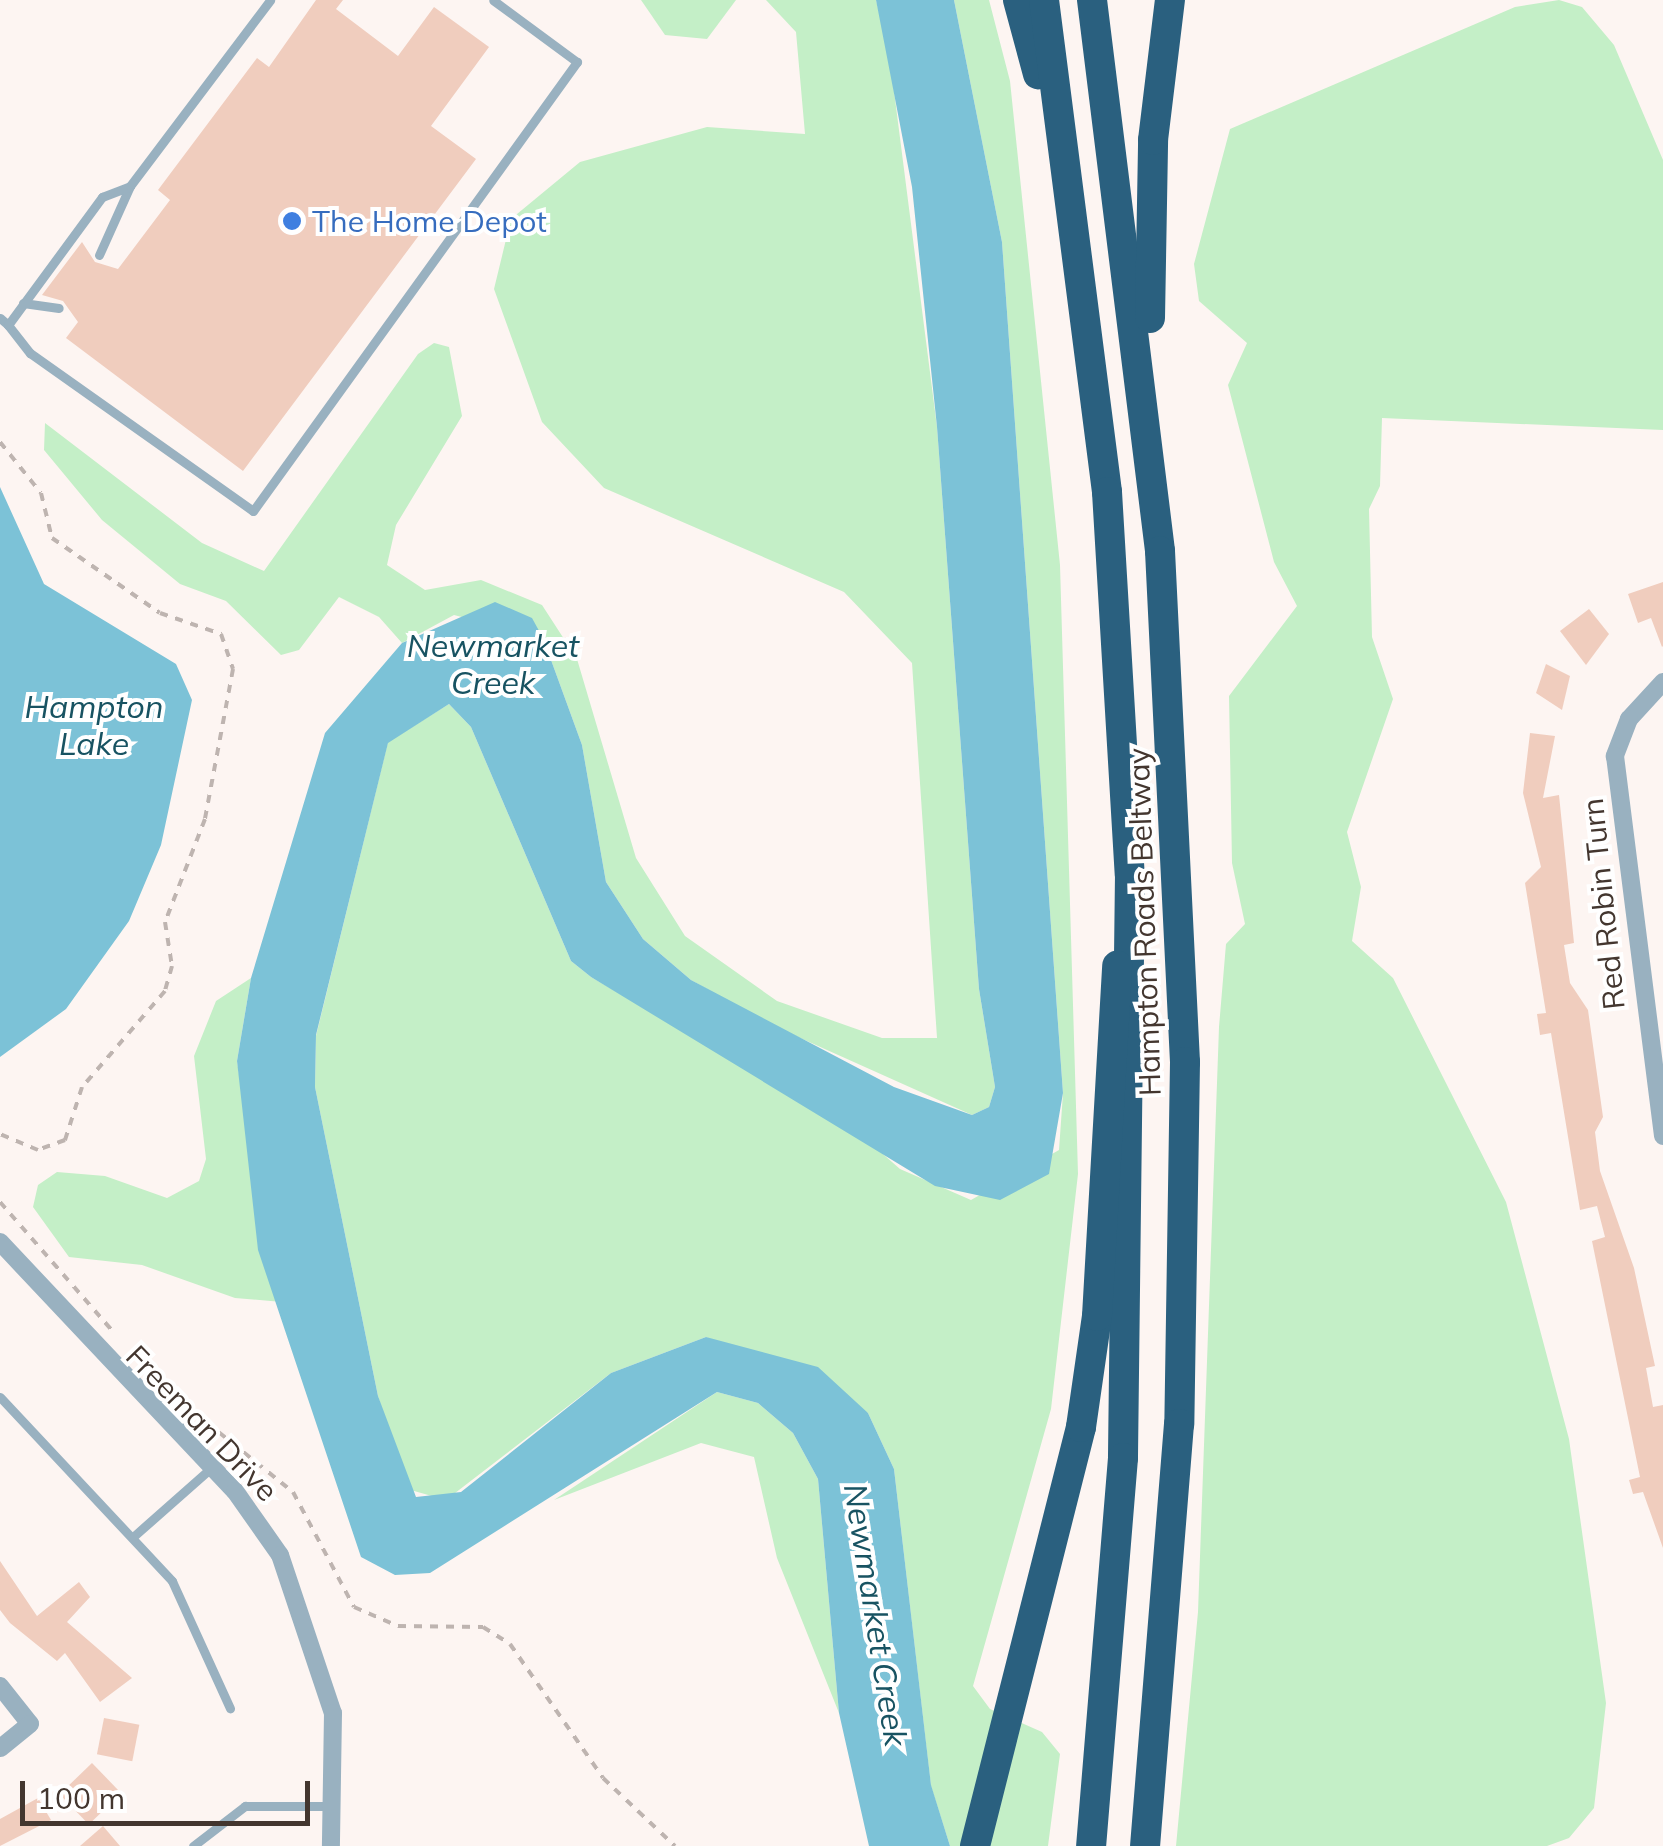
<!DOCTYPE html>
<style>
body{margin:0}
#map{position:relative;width:1663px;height:1846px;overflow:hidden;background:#fdf5f2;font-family:Mulish,sans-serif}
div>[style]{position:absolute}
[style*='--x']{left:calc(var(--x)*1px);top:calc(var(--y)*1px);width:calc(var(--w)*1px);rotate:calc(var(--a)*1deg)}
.green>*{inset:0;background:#c4efc7}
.water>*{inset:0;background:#7cc2d7}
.building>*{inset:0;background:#f0cdbe;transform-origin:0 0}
.path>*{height:4px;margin-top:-2px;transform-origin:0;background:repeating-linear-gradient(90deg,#beb4b0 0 8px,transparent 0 16px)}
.lane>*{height:9px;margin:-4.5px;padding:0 4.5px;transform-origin:4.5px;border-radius:4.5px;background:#99b1c0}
.street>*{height:18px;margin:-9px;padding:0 9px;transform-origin:9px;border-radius:9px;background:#99b1c0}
.highway>*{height:30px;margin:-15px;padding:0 15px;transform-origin:15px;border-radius:15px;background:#2a607f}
.dots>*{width:28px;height:28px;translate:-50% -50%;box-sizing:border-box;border:5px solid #fff;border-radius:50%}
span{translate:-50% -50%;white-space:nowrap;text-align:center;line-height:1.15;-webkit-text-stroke:8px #fff;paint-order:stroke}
.shop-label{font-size:30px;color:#366cbe}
.left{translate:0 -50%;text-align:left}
.street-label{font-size:30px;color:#43362f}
.water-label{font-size:32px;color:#185362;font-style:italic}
.scale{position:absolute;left:20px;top:1781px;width:290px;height:45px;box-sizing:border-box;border:5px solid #43362f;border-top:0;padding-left:12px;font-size:30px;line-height:35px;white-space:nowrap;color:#43362f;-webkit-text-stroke:8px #fff;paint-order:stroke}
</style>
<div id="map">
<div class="green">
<i style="clip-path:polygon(641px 0,736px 0,707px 39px,665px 35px)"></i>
<i style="clip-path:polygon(766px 0,876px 0,889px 52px,937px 427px,979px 989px,995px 1087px,989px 1107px,972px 1115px,769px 1024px,691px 980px,643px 939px,606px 882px,582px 745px,543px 638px,454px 615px,402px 643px,379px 617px,339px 597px,299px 650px,281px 655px,226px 601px,180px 584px,102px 520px,44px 450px,45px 423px,202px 543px,264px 571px,418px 354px,434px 343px,449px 347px,462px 416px,396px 525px,387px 565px,425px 590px,481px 580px,542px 605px,577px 659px,636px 858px,685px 936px,777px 1001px,882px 1038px,937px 1038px,912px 663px,844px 592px,604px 488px,542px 422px,494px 289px,511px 219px,580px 162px,707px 127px,805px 134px,796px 32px)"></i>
<i style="clip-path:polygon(954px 0,989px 0,1010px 81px,1060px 565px,1078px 1174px,1051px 1409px,973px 1686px,990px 1709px,1042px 1732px,1060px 1754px,1048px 1846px,950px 1846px,931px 1786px,894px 1469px,868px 1413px,706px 1337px,611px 1373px,446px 1500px,407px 1489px,378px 1396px,315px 1087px,316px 1036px,388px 742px,449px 704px,471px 727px,571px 961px,591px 977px,860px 1134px,900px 1169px,971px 1200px,1059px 1150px,1063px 1093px,1002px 242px)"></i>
<i style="clip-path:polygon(1559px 0,1582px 7px,1614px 45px,1663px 160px,1663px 430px,1382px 418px,1380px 486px,1369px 509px,1372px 637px,1393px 699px,1347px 832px,1361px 887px,1352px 941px,1393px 978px,1506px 1202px,1569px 1439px,1606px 1703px,1594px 1808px,1569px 1838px,1547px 1846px,1176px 1846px,1198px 1612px,1219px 1027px,1226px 944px,1245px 924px,1232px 863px,1229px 696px,1297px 606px,1274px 562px,1228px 385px,1247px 343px,1199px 301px,1194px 264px,1230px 129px,1515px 7px)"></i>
<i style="clip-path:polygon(251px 978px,237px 1061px,269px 1278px,282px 1302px,235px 1298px,142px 1265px,69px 1257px,33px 1207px,38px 1185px,57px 1172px,105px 1176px,167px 1198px,199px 1181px,206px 1159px,194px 1056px,216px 1001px)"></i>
<i style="clip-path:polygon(717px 1392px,758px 1403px,793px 1433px,818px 1479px,839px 1713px,777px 1558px,754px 1457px,701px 1443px,554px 1500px)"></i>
</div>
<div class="water">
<i style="clip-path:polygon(876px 0,954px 0,1002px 242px,1063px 1093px,1049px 1174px,1000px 1200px,935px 1186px,591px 977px,571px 961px,471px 727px,449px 704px,388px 743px,316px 1035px,315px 1087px,378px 1396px,416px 1497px,461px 1492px,611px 1373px,706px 1337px,818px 1367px,868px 1413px,894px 1469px,931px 1785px,950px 1846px,869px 1846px,839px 1713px,818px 1479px,793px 1433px,758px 1403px,717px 1392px,430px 1573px,395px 1575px,361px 1557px,258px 1250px,237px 1061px,251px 978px,325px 733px,402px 643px,495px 602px,532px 618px,543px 638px,582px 745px,606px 882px,643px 939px,691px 980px,894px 1087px,972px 1115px,989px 1107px,995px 1087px,979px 989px,937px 427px,912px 187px)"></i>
<i style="clip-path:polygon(0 487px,44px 584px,176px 664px,192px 700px,161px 845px,129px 921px,66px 1009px,0 1057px)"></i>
</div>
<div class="building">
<i style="clip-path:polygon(316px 0,343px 0,336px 9px,398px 56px,434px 7px,489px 47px,431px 126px,476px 159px,243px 471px,66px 338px,78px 322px,63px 301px,42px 295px,82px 242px,95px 262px,118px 269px,170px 200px,158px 190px,257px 58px,269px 67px)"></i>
<i style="clip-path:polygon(1663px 582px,1663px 646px,1662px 647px,1651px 618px,1638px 623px,1628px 594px)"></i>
<i style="clip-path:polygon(1589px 609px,1609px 634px,1586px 665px,1560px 631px)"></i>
<i style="clip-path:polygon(1546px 664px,1570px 676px,1562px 710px,1536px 693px)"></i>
<i style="clip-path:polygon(1530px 733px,1555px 736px,1543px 798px,1559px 795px,1574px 943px,1564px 945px,1570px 983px,1588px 1010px,1603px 1117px,1595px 1132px,1600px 1171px,1634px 1268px,1655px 1366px,1646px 1368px,1653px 1407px,1663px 1405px,1663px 1548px,1643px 1492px,1633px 1494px,1629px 1480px,1640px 1477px,1592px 1241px,1605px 1237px,1597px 1206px,1580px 1210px,1551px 1033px,1540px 1035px,1537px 1014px,1546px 1013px,1525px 883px,1541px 867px,1523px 793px)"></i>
<i style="clip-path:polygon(0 1561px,37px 1616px,79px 1582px,90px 1597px,67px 1622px,132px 1678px,100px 1702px,65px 1653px,57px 1661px,10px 1623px,0 1610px)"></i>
<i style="left:104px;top:1718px;width:36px;height:37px;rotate:11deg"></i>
<i style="left:92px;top:1763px;width:42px;height:45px;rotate:46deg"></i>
<i style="clip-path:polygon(38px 1798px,51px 1820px,0 1846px,0 1819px)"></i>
<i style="clip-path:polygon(103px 1826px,120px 1846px,80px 1846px)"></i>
</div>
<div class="path">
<i style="--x:0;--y:442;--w:65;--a:51.2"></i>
<i style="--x:41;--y:493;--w:46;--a:76.3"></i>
<i style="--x:52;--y:538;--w:131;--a:34.8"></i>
<i style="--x:160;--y:613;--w:65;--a:19"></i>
<i style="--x:221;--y:634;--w:37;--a:71"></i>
<i style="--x:233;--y:669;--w:153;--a:100.6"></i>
<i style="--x:205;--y:819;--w:110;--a:111.2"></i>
<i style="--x:165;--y:922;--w:45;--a:81"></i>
<i style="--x:172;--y:966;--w:26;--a:106"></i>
<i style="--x:165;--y:991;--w:127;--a:130.8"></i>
<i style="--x:82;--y:1087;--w:56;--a:107.8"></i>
<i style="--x:65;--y:1140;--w:29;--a:160"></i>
<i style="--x:38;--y:1150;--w:41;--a:-157.2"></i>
<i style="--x:0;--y:1202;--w:175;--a:48.9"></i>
<i style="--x:169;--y:1392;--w:159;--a:38.9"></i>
<i style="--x:293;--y:1492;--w:130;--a:62.1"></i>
<i style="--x:354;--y:1607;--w:48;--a:23.4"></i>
<i style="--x:398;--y:1626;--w:85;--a:0.7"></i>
<i style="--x:483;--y:1627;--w:32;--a:32"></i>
<i style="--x:510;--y:1644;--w:163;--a:55.2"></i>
<i style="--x:603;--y:1778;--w:99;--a:43.4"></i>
</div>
<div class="lane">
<i style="--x:99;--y:255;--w:76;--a:-65.8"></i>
<i style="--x:23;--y:303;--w:36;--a:8"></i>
<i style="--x:0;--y:318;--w:11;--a:41"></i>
<i style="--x:8;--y:325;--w:159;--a:-53.7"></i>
<i style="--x:102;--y:197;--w:30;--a:-21"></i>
<i style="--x:130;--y:186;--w:233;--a:-53"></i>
<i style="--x:8;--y:325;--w:36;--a:52"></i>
<i style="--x:30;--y:353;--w:273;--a:35.3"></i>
<i style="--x:253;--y:511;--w:554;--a:-54.19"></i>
<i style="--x:577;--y:62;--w:104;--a:-143.6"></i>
<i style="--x:0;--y:1397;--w:252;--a:46.9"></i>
<i style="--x:172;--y:1581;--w:140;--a:65.5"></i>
<i style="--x:134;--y:1536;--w:106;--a:-41.5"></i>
<i style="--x:193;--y:1846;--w:66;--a:-37.6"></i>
<i style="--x:245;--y:1806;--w:86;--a:0"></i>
</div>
<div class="street">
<i style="--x:1663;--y:682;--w:50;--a:132.6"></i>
<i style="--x:1629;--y:719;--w:40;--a:111"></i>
<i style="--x:1615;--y:756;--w:383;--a:82.8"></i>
<i style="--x:0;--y:1242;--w:342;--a:46.7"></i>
<i style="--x:235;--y:1491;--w:78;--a:54.9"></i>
<i style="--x:280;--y:1555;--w:167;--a:71.5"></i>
<i style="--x:333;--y:1713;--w:133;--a:90.9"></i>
<i style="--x:0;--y:1686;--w:48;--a:51.7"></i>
<i style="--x:30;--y:1724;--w:38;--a:141"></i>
</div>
<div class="highway">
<i style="--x:1018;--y:0;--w:77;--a:74.9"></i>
<i style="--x:1044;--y:0;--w:496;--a:82.7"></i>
<i style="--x:1107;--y:492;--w:383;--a:86.6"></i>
<i style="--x:1130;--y:874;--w:584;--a:90.69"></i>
<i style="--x:1123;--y:1458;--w:389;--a:94.7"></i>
<i style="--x:1092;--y:0;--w:555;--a:82.96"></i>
<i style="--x:1160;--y:551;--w:512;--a:87.2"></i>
<i style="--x:1185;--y:1062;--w:362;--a:90.9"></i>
<i style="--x:1179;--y:1424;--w:423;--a:94.6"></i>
<i style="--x:1150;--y:318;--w:178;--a:-89"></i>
<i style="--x:1153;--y:140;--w:141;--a:-83.1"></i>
<i style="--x:975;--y:1846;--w:432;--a:-75.8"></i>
<i style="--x:1081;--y:1427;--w:112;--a:-81.8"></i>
<i style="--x:1097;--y:1316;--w:351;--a:-86.7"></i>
</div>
<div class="dots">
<i style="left:292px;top:221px;background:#3f7fe0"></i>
</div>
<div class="shop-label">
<span class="left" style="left:312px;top:221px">The Home Depot</span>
</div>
<div class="street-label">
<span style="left:1603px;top:904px;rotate:-96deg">Red Robin Turn</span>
<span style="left:1144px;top:922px;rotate:-92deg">Hampton Roads Beltway</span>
<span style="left:202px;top:1423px;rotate:46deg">Freeman Drive</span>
</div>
<div class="water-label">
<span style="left:493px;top:664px">Newmarket<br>Creek</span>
<span style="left:94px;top:725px">Hampton<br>Lake</span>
<span style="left:876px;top:1615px;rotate:81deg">Newmarket Creek</span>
</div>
<div class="scale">100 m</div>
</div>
